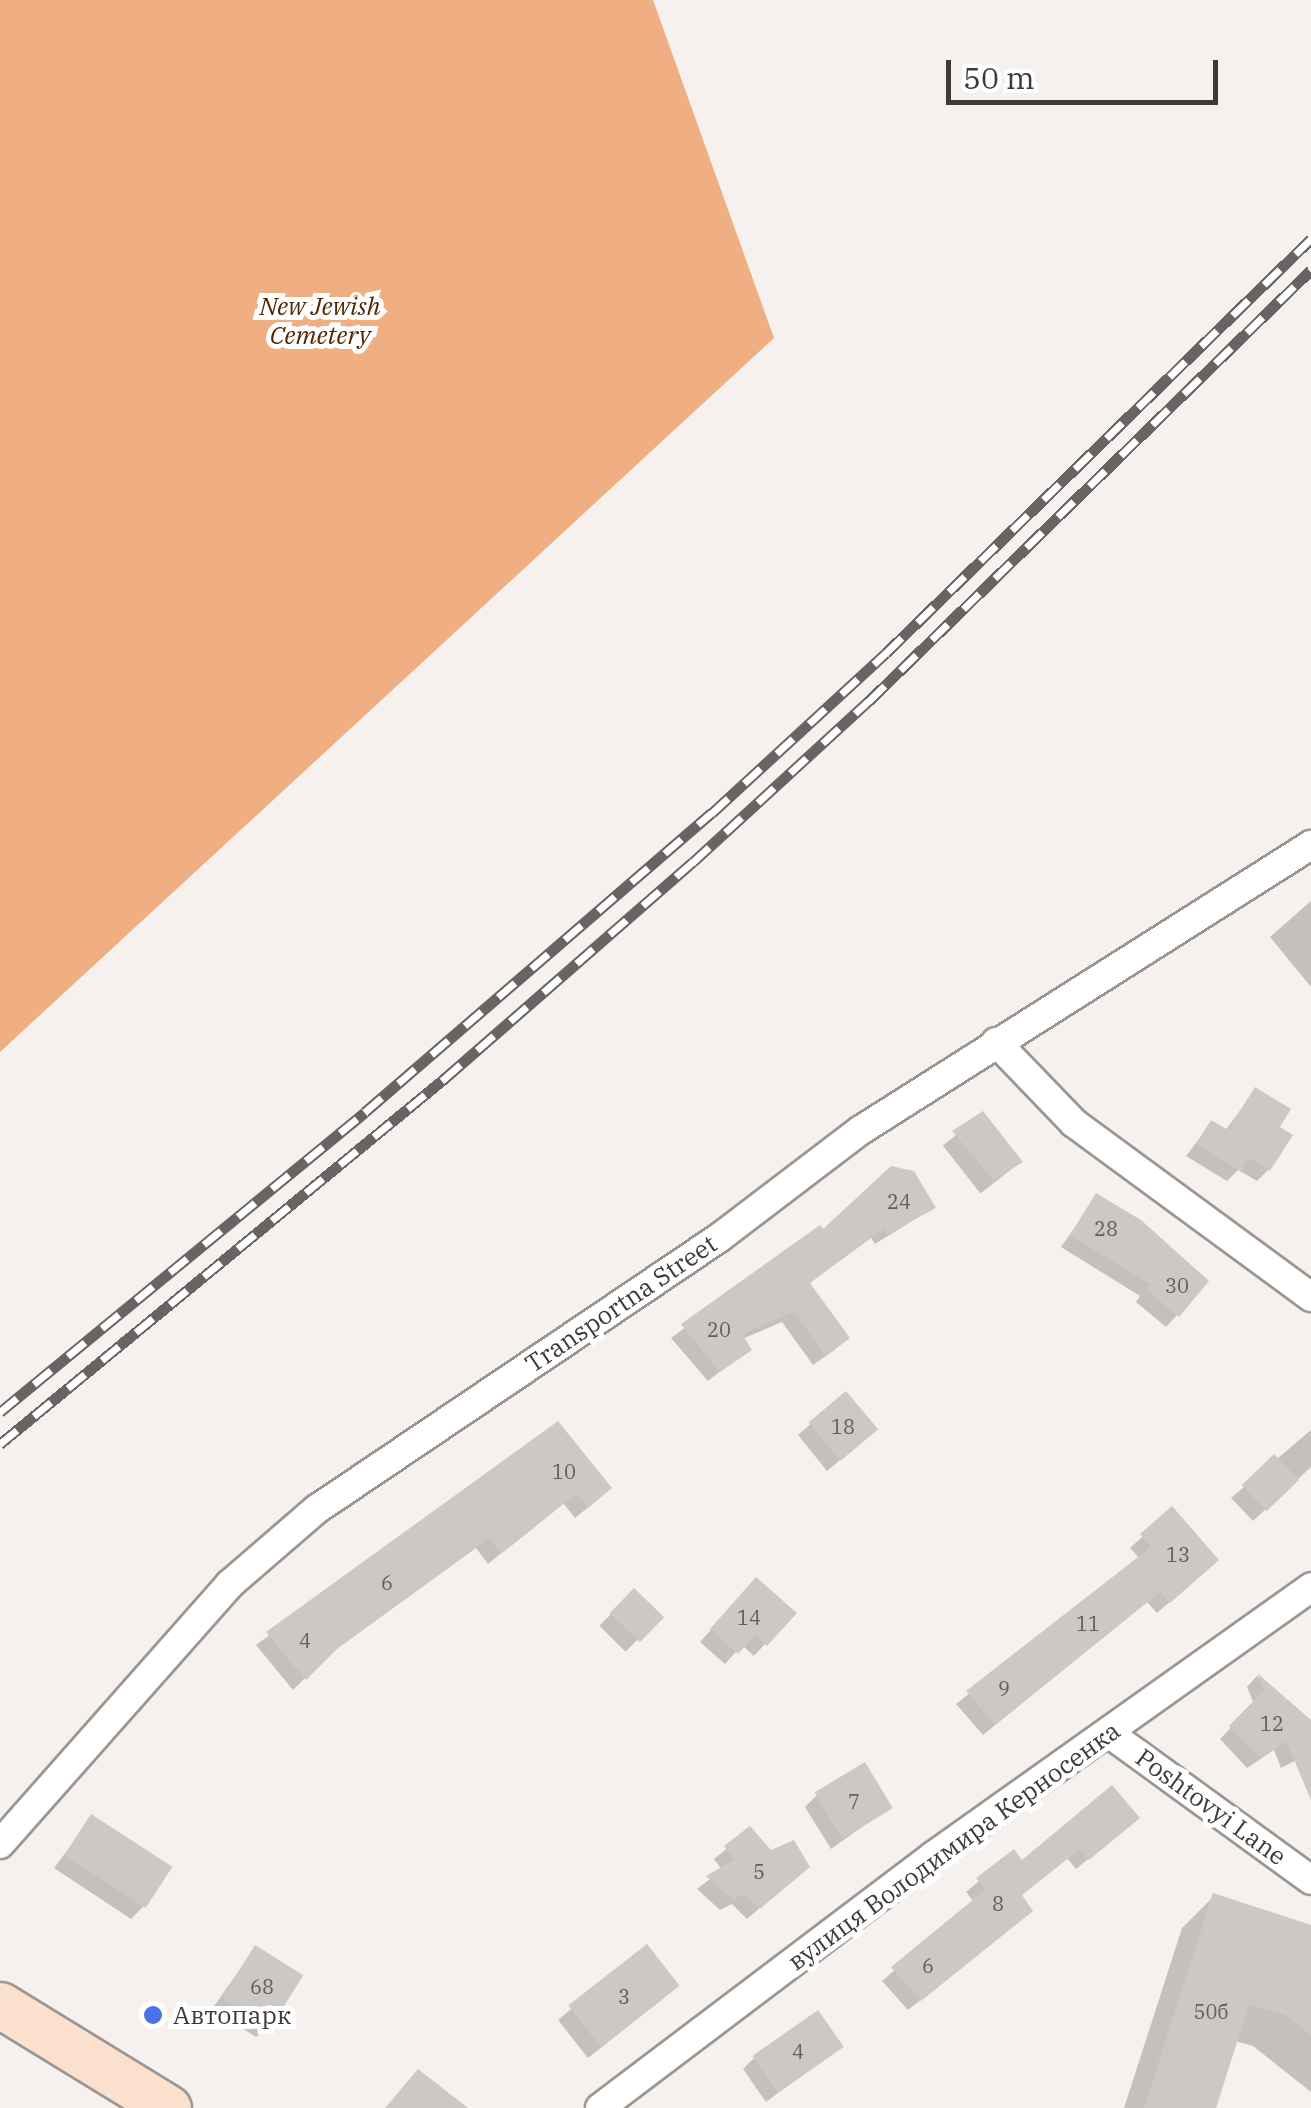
<!DOCTYPE html>
<meta charset="utf-8">
<style>
body{margin:0}
#map{position:relative;width:1311px;height:2108px;overflow:hidden;background:#f6f1ee;font-family:"IBM Plex Serif",serif}
div>[style]{position:absolute}
[style*='--x']{left:calc(var(--x)*1px);top:calc(var(--y)*1px);width:calc(var(--w)*1px);rotate:calc(var(--a)*1deg)}
.green>*{inset:0;background:#efaf83}
.shadow>*{inset:0;background:#0003;transform-origin:0 0}
.building>*{inset:0;background:#cdc8c5;transform-origin:0 0}
.roads{filter:drop-shadow(2px 0 #9b9693) drop-shadow(-2px 0 #9b9693) drop-shadow(0 2px #9b9693) drop-shadow(0 -2px #9b9693)}
.street>*{height:28px;margin:-14px;padding:0 14px;transform-origin:14px;border-radius:14px;background:#fff}
.primary>*{height:45px;margin:-22.5px;padding:0 22.5px;transform-origin:22.5px;border-radius:22.5px;background:#fbe0ce}
.rail>*{height:11px;margin-top:-5.5px;transform-origin:0;background:repeating-linear-gradient(90deg,#fff 0 22px,#676463 0 44px);box-sizing:border-box;border-block:2px solid #676463}
.dots>*{width:28px;height:28px;translate:-50% -50%;box-sizing:border-box;border:5px solid #fff;border-radius:50%}
span{translate:-50% -50%;white-space:nowrap;text-align:center;line-height:1.15;-webkit-text-stroke:10px #fff;paint-order:stroke}
.number-label{font-size:20px;color:#615e5d}
.number-label span{-webkit-text-stroke-width:0}
.park-label{font-size:25px;color:#502600;font-style:italic}
.street-label{font-size:25px;color:#3d3b3a}
.poi-label{font-size:25px;color:#3d3b3a}
.left{translate:0 -50%;text-align:left}
.scale{position:absolute;left:946px;top:60px;width:272px;height:45px;box-sizing:border-box;border:5px solid #3d3b3a;border-top:0;padding-left:12px;font-size:30px;line-height:35px;white-space:nowrap;color:#3d3b3a;-webkit-text-stroke:8px #fff;paint-order:stroke}
</style>
<div id="map">
<div class="green">
<i style="clip-path:polygon(0 0,653px 0,774px 338px,0 1052px)"></i>
</div>
<div class="shadow">
<i style="clip-path:polygon(1311px 901px,1311px 987px,1270px 937px)"></i>
<i style="clip-path:polygon(1255px 1090px,1276px 1128px,1268px 1170px,1257px 1181px,1238px 1170px,1227px 1181px,1186px 1156px,1211px 1123px,1225px 1131px)"></i>
<i style="left:983px;top:1114px;width:61px;height:51px;rotate:52deg"></i>
<i style="clip-path:polygon(1097px 1196px,1177px 1315px,1166px 1327px,1136px 1302px,1140px 1296px,1061px 1247px)"></i>
<i style="clip-path:polygon(933px 1208px,875px 1244px,871px 1238px,808px 1284px,836px 1349px,813px 1365px,782px 1322px,742px 1339px,748px 1349px,708px 1381px,671px 1338px,820px 1229px)"></i>
<i style="clip-path:polygon(845px 1394px,863px 1441px,827px 1471px,798px 1435px)"></i>
<i style="clip-path:polygon(557px 1424px,597px 1500px,575px 1518px,563px 1503px,488px 1564px,476px 1548px,327px 1656px,293px 1690px,256px 1645px)"></i>
<i style="clip-path:polygon(1311px 1430px,1311px 1467px,1253px 1521px,1231px 1498px)"></i>
<i style="clip-path:polygon(1172px 1510px,1204px 1572px,1157px 1613px,1147px 1602px,983px 1735px,956px 1704px,1140px 1559px,1130px 1548px)"></i>
<i style="left:634px;top:1591px;width:37px;height:49px;rotate:45deg"></i>
<i style="clip-path:polygon(745px 1592px,765px 1644px,754px 1656px,742px 1645px,725px 1664px,700px 1642px)"></i>
<i style="clip-path:polygon(1257px 1676px,1311px 1724px,1311px 1753px,1281px 1768px,1274px 1750px,1247px 1768px,1220px 1739px,1254px 1704px,1247px 1687px)"></i>
<i style="clip-path:polygon(816px 1796px,890px 1807px,831px 1849px,805px 1807px)"></i>
<i style="clip-path:polygon(92px 1817px,143px 1907px,131px 1919px,54px 1868px)"></i>
<i style="clip-path:polygon(1125px 1829px,1076px 1869px,1067px 1858px,1019px 1897px,1018px 1922px,908px 2010px,882px 1981px,974px 1902px,966px 1892px,1014px 1852px,1022px 1863px)"></i>
<i style="clip-path:polygon(750px 1830px,795px 1878px,747px 1919px,732px 1904px,720px 1910px,697px 1889px,722px 1870px,714px 1859px)"></i>
<i style="clip-path:polygon(1214px 1896px,1311px 1928px,1311px 2092px,1253px 2046px,1235px 2041px,1213px 2108px,1124px 2108px,1182px 1928px)"></i>
<i style="clip-path:polygon(646px 1947px,665px 1997px,588px 2058px,558px 2020px)"></i>
<i style="clip-path:polygon(255px 1948px,268px 2026px,256px 2037px,212px 2009px)"></i>
<i style="clip-path:polygon(840px 2047px,766px 2102px,743px 2069px,755px 2057px)"></i>
</div>
<div class="building">
<i style="clip-path:polygon(1255px 1087px,1291px 1109px,1280px 1127px,1293px 1135px,1270px 1171px,1249px 1158px,1241px 1171px,1196px 1144px,1211px 1120px,1228px 1130px)"></i>
<i style="clip-path:polygon(983px 1111px,1023px 1162px,993px 1180px,952px 1131px)"></i>
<i style="clip-path:polygon(891px 1166px,914px 1171px,936px 1208px,887px 1234px,884px 1228px,810px 1283px,850px 1338px,826px 1356px,794px 1312px,742px 1334px,752px 1350px,720px 1372px,681px 1324px,820px 1225px,823px 1229px)"></i>
<i style="clip-path:polygon(1096px 1193px,1141px 1220px,1209px 1281px,1179px 1317px,1146px 1289px,1150px 1284px,1070px 1235px)"></i>
<i style="left:846px;top:1391px;width:50px;height:49px;rotate:50deg"></i>
<i style="clip-path:polygon(558px 1421px,612px 1488px,588px 1508px,576px 1494px,501px 1554px,489px 1538px,341px 1645px,306px 1680px,266px 1632px)"></i>
<i style="left:1274px;top:1454px;width:36px;height:45px;rotate:46deg"></i>
<i style="clip-path:polygon(1172px 1506px,1219px 1560px,1170px 1603px,1160px 1592px,995px 1725px,966px 1691px,1151px 1547px,1140px 1534px)"></i>
<i style="clip-path:polygon(756px 1577px,797px 1613px,767px 1646px,755px 1635px,738px 1654px,710px 1629px)"></i>
<i style="left:634px;top:1588px;width:42px;height:35px;rotate:44deg"></i>
<i style="clip-path:polygon(1257px 1673px,1311px 1720px,1311px 1800px,1286px 1741px,1260px 1758px,1229px 1726px,1264px 1690px)"></i>
<i style="left:865px;top:1762px;width:54px;height:59px;rotate:59deg"></i>
<i style="clip-path:polygon(1112px 1785px,1140px 1818px,1089px 1860px,1080px 1849px,1022px 1895px,1033px 1911px,921px 2001px,891px 1967px,985px 1890px,976px 1878px,1014px 1849px,1022px 1860px)"></i>
<i style="left:91px;top:1814px;width:97px;height:49px;rotate:33deg"></i>
<i style="clip-path:polygon(750px 1826px,771px 1850px,794px 1840px,810px 1867px,760px 1909px,744px 1894px,733px 1900px,706px 1876px,734px 1860px,724px 1846px)"></i>
<i style="clip-path:polygon(1213px 1893px,1311px 1925px,1311px 2035px,1285px 2015px,1249px 2005px,1216px 2108px,1144px 2108px)"></i>
<i style="left:647px;top:1944px;width:53px;height:100px;rotate:52deg"></i>
<i style="left:255px;top:1945px;width:57px;height:62px;rotate:32deg"></i>
<i style="left:818px;top:2010px;width:45px;height:80px;rotate:55deg"></i>
<i style="clip-path:polygon(418px 2069px,468px 2108px,385px 2108px)"></i>
</div>
<div class="roads">
<div class="street">
<i style="--x:996;--y:1042;--w:112;--a:46.1"></i>
<i style="--x:1074;--y:1123;--w:294;--a:36.3"></i>
<i style="--x:1110;--y:1734;--w:248;--a:36"></i>
<i style="--x:0;--y:1844;--w:347;--a:-48.5"></i>
<i style="--x:230;--y:1584;--w:115;--a:-40.8"></i>
<i style="--x:317;--y:1509;--w:485;--a:-34"></i>
<i style="--x:719;--y:1238;--w:178;--a:-37.3"></i>
<i style="--x:861;--y:1130;--w:533;--a:-32.35"></i>
<i style="--x:600;--y:2108;--w:418;--a:-37.1"></i>
<i style="--x:933;--y:1856;--w:464;--a:-35.4"></i>
</div>
<div class="primary">
<i style="--x:0;--y:2005;--w:197;--a:31.5"></i>
</div>
</div>
<div class="rail">
<i style="--x:0;--y:1412;--w:472;--a:-39.4"></i>
<i style="--x:365;--y:1112;--w:458;--a:-40.8"></i>
<i style="--x:712;--y:813;--w:236;--a:-42.6"></i>
<i style="--x:886;--y:653;--w:593;--a:-44.25"></i>
<i style="--x:0;--y:1444;--w:575;--a:-39.42"></i>
<i style="--x:444;--y:1079;--w:330;--a:-41.1"></i>
<i style="--x:693;--y:862;--w:239;--a:-42.5"></i>
<i style="--x:869;--y:701;--w:617;--a:-44.28"></i>
</div>
<div class="dots">
<i style="left:153px;top:2015px;background:#4872e5"></i>
</div>
<div class="number-label">
<span style="left:899px;top:1201px">24</span>
<span style="left:1106px;top:1228px">28</span>
<span style="left:1177px;top:1285px">30</span>
<span style="left:719px;top:1329px">20</span>
<span style="left:843px;top:1426px">18</span>
<span style="left:564px;top:1471px">10</span>
<span style="left:1178px;top:1554px">13</span>
<span style="left:387px;top:1582px">6</span>
<span style="left:749px;top:1617px">14</span>
<span style="left:1088px;top:1623px">11</span>
<span style="left:305px;top:1640px">4</span>
<span style="left:1004px;top:1688px">9</span>
<span style="left:1272px;top:1723px">12</span>
<span style="left:854px;top:1801px">7</span>
<span style="left:759px;top:1871px">5</span>
<span style="left:998px;top:1903px">8</span>
<span style="left:928px;top:1965px">6</span>
<span style="left:262px;top:1986px">68</span>
<span style="left:624px;top:1996px">3</span>
<span style="left:1211px;top:2011px">50б</span>
<span style="left:798px;top:2051px">4</span>
</div>
<div class="park-label">
<span style="left:320px;top:321px">New Jewish<br>Cemetery</span>
</div>
<div class="street-label">
<span style="left:621px;top:1304px;rotate:-34deg">Transportna Street</span>
<span style="left:1211px;top:1807px;rotate:36deg">Poshtovyi Lane</span>
<span style="left:954px;top:1846px;rotate:-36deg">вулиця Володимира Керносенка</span>
</div>
<div class="poi-label">
<span class="left" style="left:173px;top:2015px">Автопарк</span>
</div>
<div class="scale">50 m</div>
</div>
